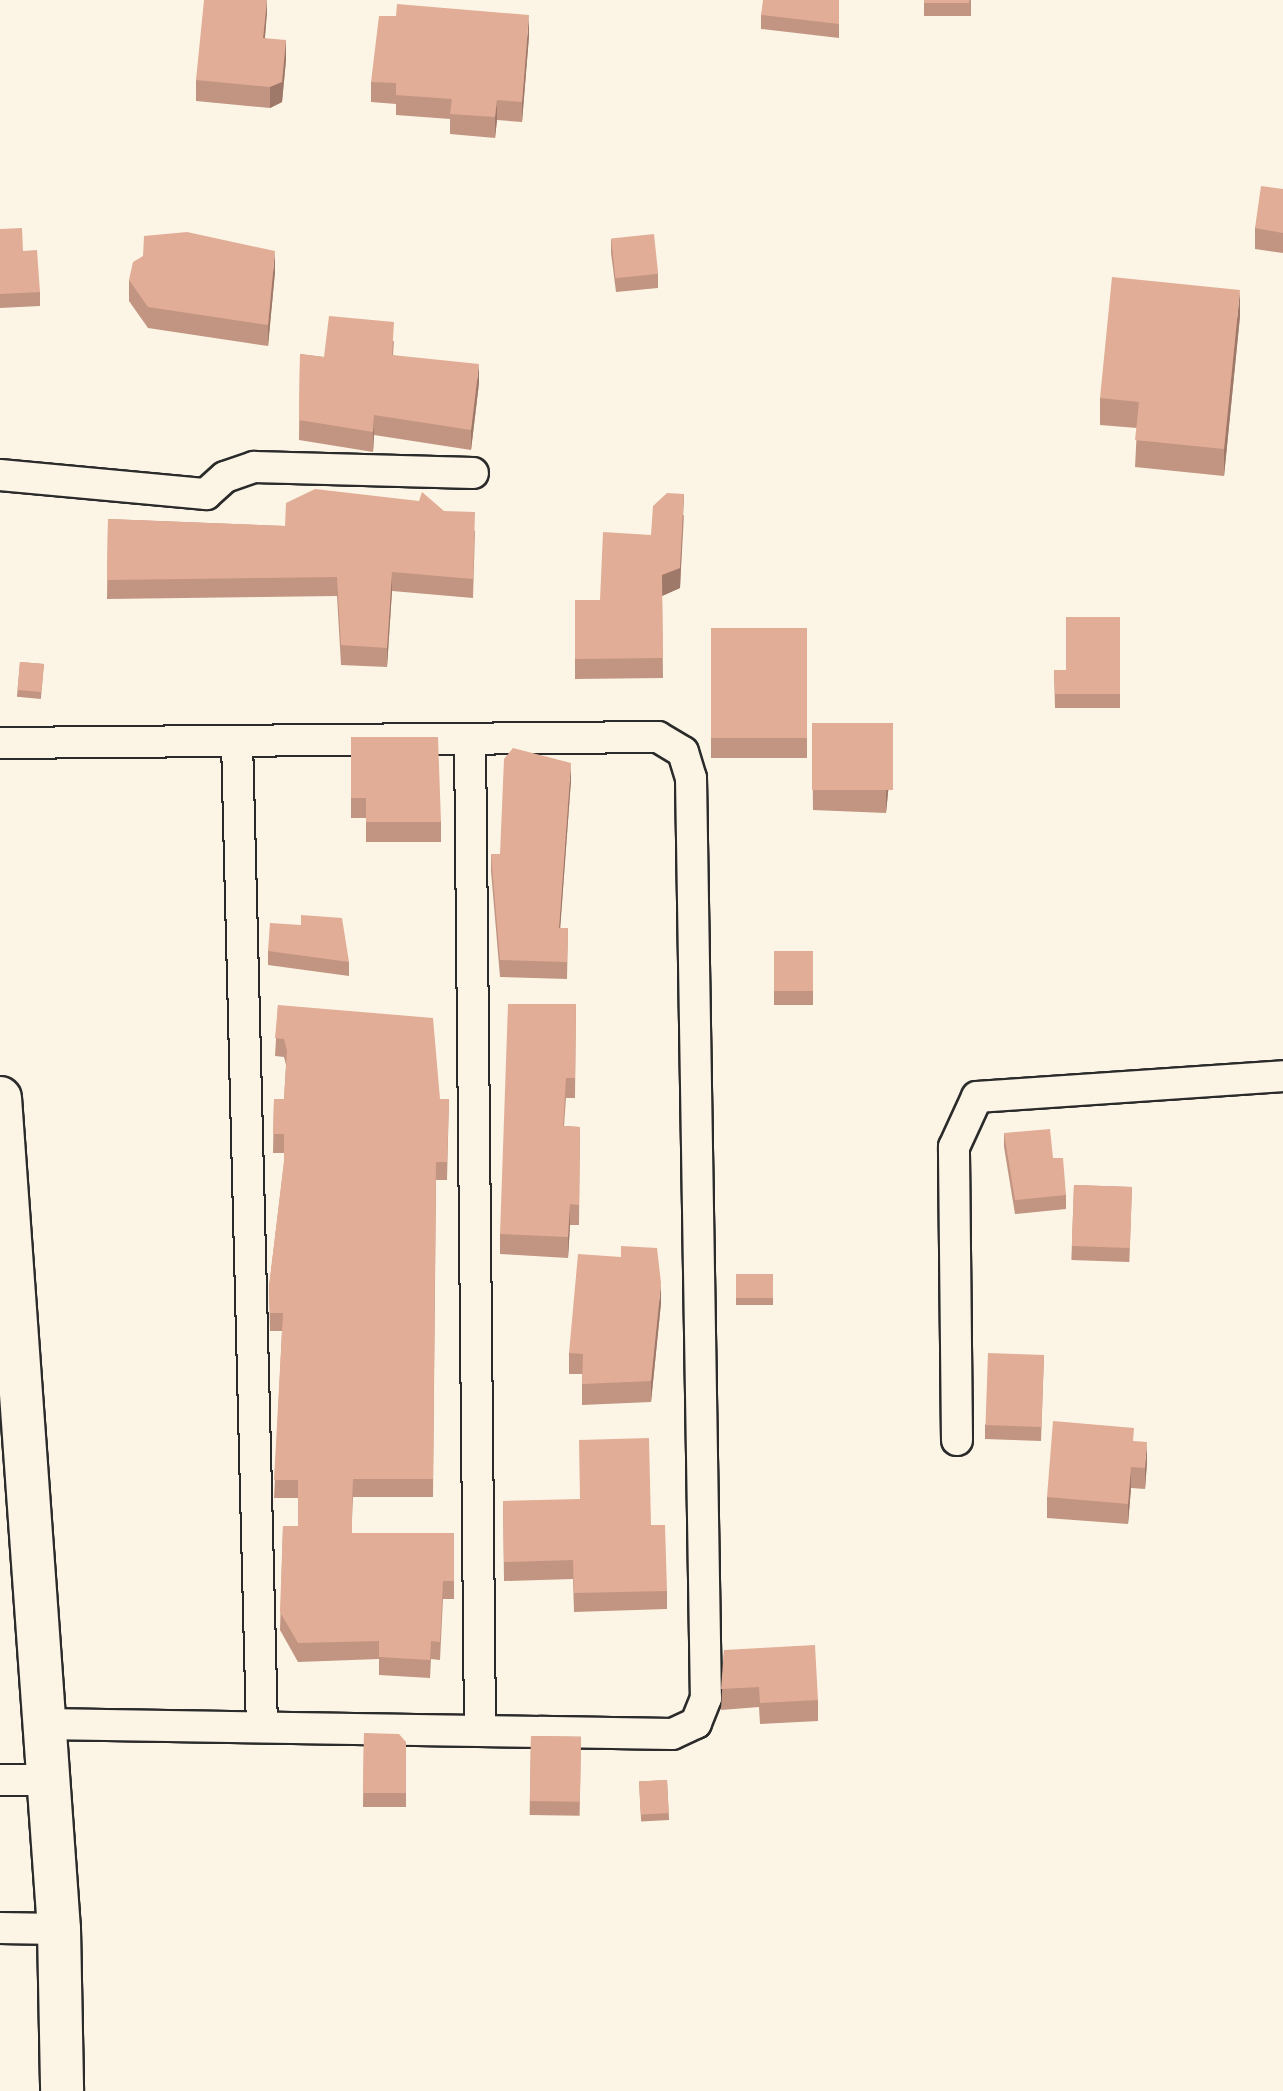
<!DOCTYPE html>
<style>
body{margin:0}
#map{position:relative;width:1283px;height:2091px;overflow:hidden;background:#fcf5e5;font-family:Delius,sans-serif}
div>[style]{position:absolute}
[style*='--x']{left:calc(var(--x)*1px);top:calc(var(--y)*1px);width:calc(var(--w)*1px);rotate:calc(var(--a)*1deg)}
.roads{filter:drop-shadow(2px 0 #2b2b2b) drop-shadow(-2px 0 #2b2b2b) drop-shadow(0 2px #2b2b2b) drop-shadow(0 -2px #2b2b2b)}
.street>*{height:30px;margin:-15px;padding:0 15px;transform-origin:15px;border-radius:15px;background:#fcf5e5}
.secondary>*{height:42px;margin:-21px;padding:0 21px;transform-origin:21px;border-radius:21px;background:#fcf5e5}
.wall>*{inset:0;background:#c29582;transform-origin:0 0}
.shaded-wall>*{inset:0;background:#9e796a}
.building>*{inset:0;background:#e2ad97;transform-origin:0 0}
span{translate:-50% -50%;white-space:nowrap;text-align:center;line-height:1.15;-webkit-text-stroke:6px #fcf5e5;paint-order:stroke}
</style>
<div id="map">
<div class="roads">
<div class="street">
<i style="--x:0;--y:475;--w:207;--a:5.3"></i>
<i style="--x:206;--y:494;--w:25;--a:-42"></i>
<i style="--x:225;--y:477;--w:31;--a:-19"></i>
<i style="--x:254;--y:467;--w:219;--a:1.6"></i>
<i style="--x:470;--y:739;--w:992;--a:89.42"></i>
<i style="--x:237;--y:741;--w:986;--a:88.55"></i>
<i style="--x:0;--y:743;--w:658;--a:-0.52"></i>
<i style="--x:658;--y:737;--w:29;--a:31"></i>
<i style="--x:683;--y:752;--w:27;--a:73"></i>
<i style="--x:691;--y:778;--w:920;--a:89.07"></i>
<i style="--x:706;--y:1698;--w:27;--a:112"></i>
<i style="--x:696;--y:1723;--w:26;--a:155"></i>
<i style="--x:672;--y:1734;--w:628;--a:-179.09"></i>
<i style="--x:957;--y:1440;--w:293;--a:-90.6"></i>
<i style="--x:954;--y:1147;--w:55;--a:-65.3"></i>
<i style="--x:977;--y:1097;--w:307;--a:-3.9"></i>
<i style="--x:0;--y:1780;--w:47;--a:0"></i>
<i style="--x:0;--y:1928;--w:59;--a:1"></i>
</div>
<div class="secondary">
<i style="--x:0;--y:1098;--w:833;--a:85.94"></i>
<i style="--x:59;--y:1929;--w:162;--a:88.9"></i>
</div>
</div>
<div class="wall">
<i style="clip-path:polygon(267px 0,265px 38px,286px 60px,282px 102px,270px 108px,196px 101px,196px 80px)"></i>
<i style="clip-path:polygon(839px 0,839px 38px,761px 29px,761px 15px)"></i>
<i style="left:924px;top:0;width:47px;height:16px"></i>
<i style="clip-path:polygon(529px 36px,522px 122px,497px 120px,495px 138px,450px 134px,450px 119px,396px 115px,396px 104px,371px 102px,371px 82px)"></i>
<i style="clip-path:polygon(1283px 189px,1283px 253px,1255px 249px,1255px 228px)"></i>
<i style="clip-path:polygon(0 229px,23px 251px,40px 292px,40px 306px,0 308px)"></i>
<i style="clip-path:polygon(611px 239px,658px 274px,658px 288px,616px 292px,611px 253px)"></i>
<i style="clip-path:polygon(275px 272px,268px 346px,148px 328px,129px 301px,129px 280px)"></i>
<i style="clip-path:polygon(1240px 316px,1224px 476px,1135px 467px,1137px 428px,1100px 425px,1100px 398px)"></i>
<i style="clip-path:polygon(394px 341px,393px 355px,479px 383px,471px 450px,374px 435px,373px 452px,299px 440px,300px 354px,324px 357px)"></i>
<i style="clip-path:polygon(444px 511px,475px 531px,473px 598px,392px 591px,387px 667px,341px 665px,337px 596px,107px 599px,108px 519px,285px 526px)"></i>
<i style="clip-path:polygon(684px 515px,680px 588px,662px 596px,663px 678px,575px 679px,575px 600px,600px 600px,651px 535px)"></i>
<i style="clip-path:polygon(1120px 617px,1120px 708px,1055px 708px,1054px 670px,1066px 670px)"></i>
<i style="left:711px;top:628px;width:96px;height:130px"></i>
<i style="left:20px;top:662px;width:24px;height:35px;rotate:5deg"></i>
<i style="clip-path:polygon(812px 723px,893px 743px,886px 813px,813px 810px)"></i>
<i style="clip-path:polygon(351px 737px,441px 822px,441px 842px,366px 842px,366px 818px,351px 818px)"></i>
<i style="clip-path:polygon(571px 780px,560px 928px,568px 928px,567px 979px,500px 977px,491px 871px,491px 854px,500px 854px)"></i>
<i style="clip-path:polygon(301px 925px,349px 962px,349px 976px,268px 965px,268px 951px)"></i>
<i style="left:774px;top:951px;width:39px;height:54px"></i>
<i style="clip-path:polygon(576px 1004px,575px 1098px,566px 1098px,564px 1126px,580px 1127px,579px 1225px,570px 1225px,568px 1258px,500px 1254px,500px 1234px)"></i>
<i style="clip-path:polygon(278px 1005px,440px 1099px,449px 1099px,447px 1180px,436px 1180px,433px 1497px,353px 1497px,352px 1520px,352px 1533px,454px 1533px,454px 1599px,443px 1599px,440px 1660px,431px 1659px,430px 1678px,379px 1675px,379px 1659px,298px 1662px,280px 1630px,283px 1526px,298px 1526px,298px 1498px,274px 1498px,282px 1331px,270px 1331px,269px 1287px,284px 1163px,284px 1153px,273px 1153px,274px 1099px,284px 1099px,286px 1065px,284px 1057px,275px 1056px)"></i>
<i style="clip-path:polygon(1004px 1133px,1053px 1158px,1066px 1195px,1066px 1209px,1015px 1214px,1004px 1147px)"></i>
<i style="left:1074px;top:1185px;width:58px;height:75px;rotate:2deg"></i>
<i style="left:773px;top:1274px;width:31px;height:37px;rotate:90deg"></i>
<i style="clip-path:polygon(661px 1303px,651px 1402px,582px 1405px,582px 1374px,569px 1374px,569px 1353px)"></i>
<i style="clip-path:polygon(1044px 1355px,1041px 1441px,985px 1439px,985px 1425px)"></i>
<i style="clip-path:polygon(1134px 1441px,1147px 1462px,1145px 1489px,1131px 1488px,1128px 1524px,1047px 1518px,1047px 1497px)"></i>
<i style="clip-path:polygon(503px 1501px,651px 1525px,667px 1591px,667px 1609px,574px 1612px,573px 1579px,504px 1581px)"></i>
<i style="clip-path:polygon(724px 1650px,818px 1700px,818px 1721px,760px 1724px,759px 1707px,721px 1710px)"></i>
<i style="clip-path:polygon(364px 1733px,406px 1742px,406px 1807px,363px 1807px)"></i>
<i style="left:531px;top:1736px;width:50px;height:79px;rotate:1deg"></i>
<i style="left:667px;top:1780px;width:40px;height:28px;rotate:87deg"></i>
</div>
<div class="shaded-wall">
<i style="clip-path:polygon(267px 0,267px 14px,263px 58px,263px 38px)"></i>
<i style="clip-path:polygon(529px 15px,529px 36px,522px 122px,522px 102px)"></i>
<i style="clip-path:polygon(286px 40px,286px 60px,282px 102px,270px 108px,270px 87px)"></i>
<i style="clip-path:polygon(497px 100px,497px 120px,495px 138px,495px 117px)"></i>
<i style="clip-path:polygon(275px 251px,275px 272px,268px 346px,268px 325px)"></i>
<i style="clip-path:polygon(1240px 290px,1240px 316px,1224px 476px,1224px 449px)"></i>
<i style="clip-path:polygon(479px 364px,479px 383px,471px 450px,471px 430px)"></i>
<i style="clip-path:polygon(374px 415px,374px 435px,373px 452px,373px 432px)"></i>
<i style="clip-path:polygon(684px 494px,680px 588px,662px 596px,662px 575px)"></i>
<i style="clip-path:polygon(392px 572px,392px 591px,387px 667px,387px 648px)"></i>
<i style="clip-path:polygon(893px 723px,893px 743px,886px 813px,886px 792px)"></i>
<i style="clip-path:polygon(571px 763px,571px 780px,559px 945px,559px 928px)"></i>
<i style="clip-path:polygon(570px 1204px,570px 1225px,568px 1258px,568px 1237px)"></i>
<i style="clip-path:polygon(661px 1283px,661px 1303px,651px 1402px,651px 1381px)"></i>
<i style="clip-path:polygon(1147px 1442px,1147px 1462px,1145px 1489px,1145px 1468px)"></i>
<i style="clip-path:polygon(1131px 1467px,1131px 1488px,1128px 1524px,1128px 1504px)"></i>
</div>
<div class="building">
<i style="clip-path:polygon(204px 0,267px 0,263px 38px,286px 40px,282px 82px,270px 87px,196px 80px)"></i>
<i style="clip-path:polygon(763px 0,839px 0,839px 24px,761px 15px)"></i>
<i style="left:924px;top:0;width:45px;height:3px"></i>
<i style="clip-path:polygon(397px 4px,529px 15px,522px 102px,497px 100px,495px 117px,450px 114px,452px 99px,396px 95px,396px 83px,371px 82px,379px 16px,396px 16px)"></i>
<i style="clip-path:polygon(1261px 186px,1283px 189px,1283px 233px,1255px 228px)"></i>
<i style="clip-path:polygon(22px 228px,23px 251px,37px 250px,40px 292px,0 294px,0 229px)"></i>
<i style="clip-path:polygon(187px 232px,275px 251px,268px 325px,148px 307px,129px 280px,133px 262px,143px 256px,144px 236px)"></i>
<i style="left:654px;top:234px;width:40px;height:43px;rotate:84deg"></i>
<i style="clip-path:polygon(1112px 277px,1240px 290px,1224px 449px,1135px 440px,1139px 402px,1100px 398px)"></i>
<i style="clip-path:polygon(329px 316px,394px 322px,392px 355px,479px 364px,471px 430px,374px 415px,373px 432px,299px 420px,300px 354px,324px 357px)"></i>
<i style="clip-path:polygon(315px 489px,419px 501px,422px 492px,444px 511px,475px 512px,473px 579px,392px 572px,387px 648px,341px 645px,337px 577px,107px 580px,108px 519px,285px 526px,286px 503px)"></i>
<i style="clip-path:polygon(667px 493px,684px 494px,680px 568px,662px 575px,663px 658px,575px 659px,575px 600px,600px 600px,603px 532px,651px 535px,653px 506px)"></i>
<i style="clip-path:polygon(1066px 617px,1120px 617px,1120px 694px,1055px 694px,1054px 670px,1066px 670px)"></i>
<i style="left:711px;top:628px;width:96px;height:110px"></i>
<i style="left:20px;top:662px;width:24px;height:28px;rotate:5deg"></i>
<i style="left:812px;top:723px;width:81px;height:67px"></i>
<i style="clip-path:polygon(351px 737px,438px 737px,441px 822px,366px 822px,366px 798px,351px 798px)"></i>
<i style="clip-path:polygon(513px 748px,571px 763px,559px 928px,568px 928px,567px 962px,500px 960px,491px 854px,500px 854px,504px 759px)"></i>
<i style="clip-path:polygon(301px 915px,342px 918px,349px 962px,268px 951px,270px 923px,301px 925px)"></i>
<i style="left:774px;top:951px;width:39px;height:40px"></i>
<i style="clip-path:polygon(508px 1004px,576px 1004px,575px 1078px,566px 1078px,563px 1126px,580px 1127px,579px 1205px,570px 1204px,568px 1237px,500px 1234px)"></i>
<i style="clip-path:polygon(278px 1005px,433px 1018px,440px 1099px,449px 1099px,447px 1162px,436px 1162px,433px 1479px,353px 1479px,352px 1504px,352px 1533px,454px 1533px,454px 1581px,443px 1581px,440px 1642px,431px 1641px,430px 1660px,379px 1657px,379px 1641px,298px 1643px,280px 1612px,283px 1526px,298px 1526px,298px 1480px,274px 1480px,283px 1313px,270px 1313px,269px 1287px,284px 1161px,284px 1134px,273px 1134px,274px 1099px,284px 1099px,287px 1051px,284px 1039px,275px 1038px)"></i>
<i style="clip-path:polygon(1050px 1129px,1053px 1158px,1063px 1158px,1066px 1195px,1015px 1200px,1004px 1133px)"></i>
<i style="left:1074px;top:1185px;width:58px;height:61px;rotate:2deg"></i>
<i style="clip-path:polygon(621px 1246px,657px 1248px,661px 1283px,651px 1381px,582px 1384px,583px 1354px,569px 1353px,578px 1254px,621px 1257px)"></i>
<i style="left:773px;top:1274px;width:24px;height:37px;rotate:90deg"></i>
<i style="left:988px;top:1353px;width:56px;height:72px;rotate:2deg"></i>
<i style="clip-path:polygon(1053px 1421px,1134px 1428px,1133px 1441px,1147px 1442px,1145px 1468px,1131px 1467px,1128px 1504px,1047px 1497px)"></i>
<i style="clip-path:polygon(649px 1438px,651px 1525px,665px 1525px,667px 1591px,574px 1593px,573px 1560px,504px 1562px,503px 1501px,580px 1499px,579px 1440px)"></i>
<i style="clip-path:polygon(815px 1645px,818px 1700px,760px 1703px,759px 1687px,721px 1689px,724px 1650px)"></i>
<i style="clip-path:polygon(364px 1733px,399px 1734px,406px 1742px,406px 1793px,363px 1793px)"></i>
<i style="left:531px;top:1736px;width:50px;height:65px;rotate:1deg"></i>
<i style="left:667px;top:1780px;width:33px;height:28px;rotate:87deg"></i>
</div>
</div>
